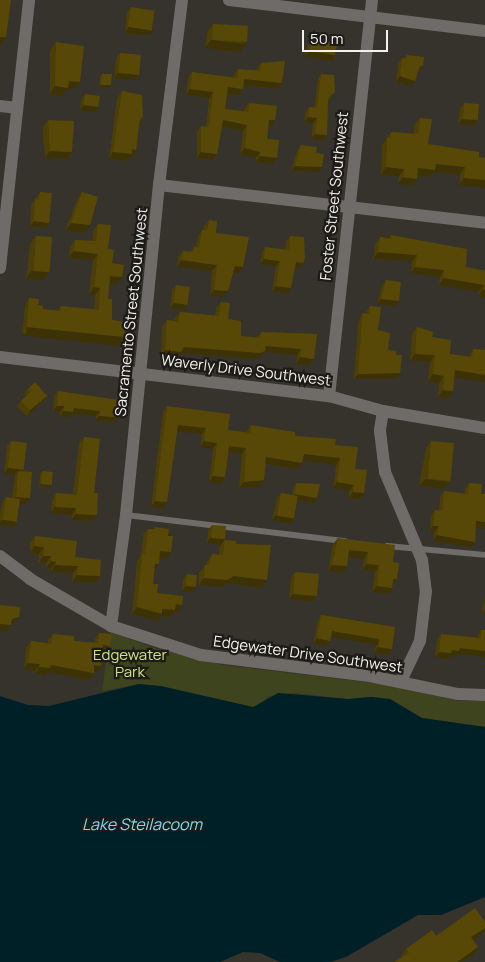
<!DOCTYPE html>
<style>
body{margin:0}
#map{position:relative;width:485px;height:962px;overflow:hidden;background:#35332b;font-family:Manrope,sans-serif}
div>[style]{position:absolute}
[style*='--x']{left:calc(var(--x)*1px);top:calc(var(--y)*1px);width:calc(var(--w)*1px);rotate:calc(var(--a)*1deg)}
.green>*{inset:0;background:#3e451e}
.water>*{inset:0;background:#002027}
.service>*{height:6px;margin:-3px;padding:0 3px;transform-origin:3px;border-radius:3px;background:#6f6b69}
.minor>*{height:12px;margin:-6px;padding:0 6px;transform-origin:6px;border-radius:6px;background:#6f6b69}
.wall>*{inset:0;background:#4b3e06}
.shaded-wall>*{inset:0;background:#3d3205;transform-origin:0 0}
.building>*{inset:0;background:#574807;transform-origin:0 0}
span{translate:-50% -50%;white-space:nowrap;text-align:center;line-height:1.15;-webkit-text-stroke:4.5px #1c1b17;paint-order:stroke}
.street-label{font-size:15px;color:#f2f1ec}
.park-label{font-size:15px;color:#cfe47e}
.water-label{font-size:16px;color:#76ddf9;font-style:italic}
.scale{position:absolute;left:302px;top:30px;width:86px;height:22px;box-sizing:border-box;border:2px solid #f2f1ec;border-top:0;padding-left:6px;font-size:15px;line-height:18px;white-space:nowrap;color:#f2f1ec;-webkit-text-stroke:4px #1c1b17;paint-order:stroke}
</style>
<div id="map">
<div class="green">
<i style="clip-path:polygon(110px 632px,155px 648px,222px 665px,383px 684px,459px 701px,485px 701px,485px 727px,422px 718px,390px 699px,371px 697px,348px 699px,294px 693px,269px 696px,262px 704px,253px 707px,139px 684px,102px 691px)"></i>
</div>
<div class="water">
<i style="clip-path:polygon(139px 684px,161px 686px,253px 707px,278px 693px,348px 699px,371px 697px,390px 699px,422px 718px,485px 727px,485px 897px,441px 915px,418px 915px,346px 957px,330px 962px,280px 962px,260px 953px,243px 952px,220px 962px,0 962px,0 696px,28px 705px,49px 706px)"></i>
</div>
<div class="service">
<i style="--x:126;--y:515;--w:221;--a:6.8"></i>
<i style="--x:387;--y:546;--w:98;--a:5.2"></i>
</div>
<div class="minor">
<i style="--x:229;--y:0;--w:258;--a:6.9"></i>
<i style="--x:0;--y:106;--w:17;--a:7"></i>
<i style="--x:159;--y:185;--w:328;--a:6.6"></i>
<i style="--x:0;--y:268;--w:270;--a:-83.8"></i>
<i style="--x:0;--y:357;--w:331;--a:6.8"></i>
<i style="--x:329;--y:396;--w:56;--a:15.5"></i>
<i style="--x:383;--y:411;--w:103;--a:9.5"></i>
<i style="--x:329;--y:396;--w:398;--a:-83.8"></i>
<i style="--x:383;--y:411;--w:20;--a:99"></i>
<i style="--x:380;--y:431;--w:41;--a:83"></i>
<i style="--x:385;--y:472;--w:95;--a:67.2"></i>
<i style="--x:422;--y:560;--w:31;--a:83"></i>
<i style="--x:426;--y:591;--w:50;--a:96.8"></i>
<i style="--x:420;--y:641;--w:44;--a:115.4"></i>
<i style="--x:0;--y:556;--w:38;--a:37"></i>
<i style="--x:30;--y:579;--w:94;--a:30.1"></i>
<i style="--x:111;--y:626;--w:95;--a:17.9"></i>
<i style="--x:201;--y:655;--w:170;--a:7.1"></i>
<i style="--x:370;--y:676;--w:90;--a:11.6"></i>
<i style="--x:458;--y:694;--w:27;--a:2"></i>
<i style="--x:111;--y:626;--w:112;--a:-82.3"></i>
<i style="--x:126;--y:515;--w:332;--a:-84.3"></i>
<i style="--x:159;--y:185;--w:186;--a:-82.9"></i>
</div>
<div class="wall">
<i style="clip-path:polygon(131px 7px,149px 35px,125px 33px,127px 12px)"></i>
<i style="clip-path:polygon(213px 24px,246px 44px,240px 52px,205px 48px,207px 32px)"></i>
<i style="clip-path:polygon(311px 41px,332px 61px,305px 56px,307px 46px)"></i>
<i style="clip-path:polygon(56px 42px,74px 89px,67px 89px,62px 96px,50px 94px,50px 50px)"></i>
<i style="clip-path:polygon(120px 53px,138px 75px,135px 80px,114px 78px,116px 58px)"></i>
<i style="clip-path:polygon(407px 55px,419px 71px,418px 71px,411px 86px,396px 82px,398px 64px,402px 58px,404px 59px)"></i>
<i style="clip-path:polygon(261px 63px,282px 83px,278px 89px,243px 86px,243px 89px,239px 95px,227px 94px,225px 109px,244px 111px,244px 109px,249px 103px,271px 126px,268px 126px,267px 139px,273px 164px,256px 162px,256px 158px,240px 154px,243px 131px,222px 127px,217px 154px,213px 160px,197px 158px,197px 132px,201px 126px,206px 127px,209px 98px,186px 95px,188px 78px,192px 72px,233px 78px,234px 74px,238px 69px,256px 70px,257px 69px)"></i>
<i style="clip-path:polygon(102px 74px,110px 88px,99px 87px,100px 76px)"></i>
<i style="clip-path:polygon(321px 74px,331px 98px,328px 101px,327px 135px,323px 141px,311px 139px,313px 123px,304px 122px,305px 113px,309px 107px,314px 108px,318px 79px)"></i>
<i style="clip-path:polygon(122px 91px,143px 117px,139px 123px,136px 150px,132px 157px,130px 156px,127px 161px,109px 159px,117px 98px)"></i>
<i style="clip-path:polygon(85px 94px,99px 106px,95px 112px,80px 110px,81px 100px)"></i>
<i style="clip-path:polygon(464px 103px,478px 120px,474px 126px,458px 124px,460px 108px)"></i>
<i style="clip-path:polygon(420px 118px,428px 144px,479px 157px,485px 158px,485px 188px,459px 185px,460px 174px,434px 172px,430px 177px,417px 176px,417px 179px,412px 186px,398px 184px,399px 176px,381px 175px,382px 145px,391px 132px,414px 134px,414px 125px)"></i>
<i style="clip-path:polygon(48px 120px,72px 152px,67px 159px,45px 158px,42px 128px)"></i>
<i style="clip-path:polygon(301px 145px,316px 153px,318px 172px,291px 171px,297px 151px)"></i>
<i style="clip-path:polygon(40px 192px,49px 223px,46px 228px,30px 227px,31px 205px,35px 199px,36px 199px,37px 197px)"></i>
<i style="clip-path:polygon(82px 192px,84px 233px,65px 231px,77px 200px)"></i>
<i style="clip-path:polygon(209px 220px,239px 273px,233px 273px,223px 297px,210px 296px,212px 271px,177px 267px,178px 257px,183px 251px,190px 252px,194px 247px,196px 247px,198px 236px,202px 230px,204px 230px,204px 226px)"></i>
<i style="clip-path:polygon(98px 224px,108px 249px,112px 263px,122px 277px,117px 284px,109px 283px,108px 299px,112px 320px,119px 344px,22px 334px,25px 305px,29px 298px,43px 309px,58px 311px,61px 306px,94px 309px,95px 295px,89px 294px,93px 260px,69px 258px,70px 247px,75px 240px,92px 241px,93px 231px)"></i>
<i style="clip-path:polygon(391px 235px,466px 267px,485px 271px,485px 298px,478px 296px,479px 292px,439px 285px,440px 277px,411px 273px,412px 261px,373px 259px,375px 244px,380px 237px,389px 238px)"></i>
<i style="clip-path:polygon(36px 236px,49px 272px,43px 280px,26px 279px,30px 244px)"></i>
<i style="clip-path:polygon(290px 236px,299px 268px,295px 268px,287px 294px,272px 291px,276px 266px,260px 264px,262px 252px,265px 247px,285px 250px,286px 241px)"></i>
<i style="clip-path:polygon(386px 280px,395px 306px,377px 304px,382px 286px)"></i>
<i style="clip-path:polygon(176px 285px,188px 305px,184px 310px,170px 308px,172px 290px)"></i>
<i style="clip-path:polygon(221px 302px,228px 319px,241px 336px,257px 338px,261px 332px,317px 334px,314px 359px,309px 365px,296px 364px,297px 355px,264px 352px,260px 358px,256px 359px,180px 353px,176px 359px,161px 357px,162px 327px,167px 320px,175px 321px,175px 318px,180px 312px,215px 316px,216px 308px)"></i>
<i style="clip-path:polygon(370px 306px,378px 330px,388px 350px,396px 355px,400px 373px,396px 378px,354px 379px,358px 323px,360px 318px,363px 313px,366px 314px,367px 311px)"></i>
<i style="clip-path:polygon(417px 327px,432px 337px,450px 354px,469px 357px,473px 349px,485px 350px,454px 377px,453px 391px,448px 398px,438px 397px,439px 383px,428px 381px,430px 362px,410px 361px,412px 334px)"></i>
<i style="clip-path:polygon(28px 389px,43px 401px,27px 416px,17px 406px,21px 401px,26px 396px,24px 394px)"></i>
<i style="clip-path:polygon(58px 391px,117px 417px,113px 422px,95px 421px,96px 416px,72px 414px,70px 417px,60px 417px,60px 412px,53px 411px,54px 396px)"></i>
<i style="clip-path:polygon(167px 406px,228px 430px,246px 432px,247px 431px,251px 425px,335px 445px,355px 469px,359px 500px,349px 498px,349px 491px,333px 488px,336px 465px,302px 460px,297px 469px,266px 464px,264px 480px,260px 487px,239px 488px,242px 454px,229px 452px,225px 477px,221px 484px,209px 482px,213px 449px,200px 447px,202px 434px,177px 431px,163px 509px,151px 507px,163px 412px)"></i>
<i style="clip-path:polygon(84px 437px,94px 493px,97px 515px,92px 521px,71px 520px,72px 515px,51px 513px,52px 500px,56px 493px,73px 494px,79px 443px)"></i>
<i style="clip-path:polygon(11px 441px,23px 471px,26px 504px,19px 503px,17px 521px,14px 527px,0 525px,0 514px,2px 503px,6px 497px,12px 498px,15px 475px,4px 474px,7px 446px)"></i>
<i style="clip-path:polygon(431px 441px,450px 482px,444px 489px,419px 486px,426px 448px)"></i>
<i style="clip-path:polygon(42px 471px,50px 487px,39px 486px,40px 474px)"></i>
<i style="clip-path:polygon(296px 483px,317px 498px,314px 503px,297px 500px,294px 518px,290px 524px,272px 520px,277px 498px,281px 493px,292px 495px,293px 488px)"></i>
<i style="clip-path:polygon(469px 483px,476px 527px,475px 542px,471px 547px,433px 541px,434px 532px,429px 531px,431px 516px,435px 510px,439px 510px,440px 497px,444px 491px,464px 494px,465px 489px)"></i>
<i style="clip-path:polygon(212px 525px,225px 540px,236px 544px,261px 588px,228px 583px,222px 587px,199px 585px,199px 573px,205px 565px,206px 565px,207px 562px,212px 554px,219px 555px,219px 548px,221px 545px,207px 543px,208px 530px)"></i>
<i style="clip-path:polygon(155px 527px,167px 559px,160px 558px,154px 571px,153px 584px,157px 593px,182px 605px,178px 612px,174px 612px,170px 617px,161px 616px,157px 621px,132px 614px,137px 561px,141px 555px,143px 535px,148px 529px,153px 529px)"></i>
<i style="clip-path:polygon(35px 536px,75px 557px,100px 576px,95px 583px,72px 582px,73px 573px,51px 572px,51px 569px,46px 568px,46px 563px,39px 563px,39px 554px,30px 553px,30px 543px)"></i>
<i style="clip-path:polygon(338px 538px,393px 562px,393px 585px,388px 594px,372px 592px,375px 572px,362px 570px,364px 559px,348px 557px,343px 573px,328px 571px,333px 544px)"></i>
<i style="clip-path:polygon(295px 572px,313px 602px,289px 599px,291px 577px)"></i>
<i style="clip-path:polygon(187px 574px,192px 592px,182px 591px,183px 579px)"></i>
<i style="clip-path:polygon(485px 594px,485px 615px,482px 614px)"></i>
<i style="clip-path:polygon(321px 615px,395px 627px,392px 649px,388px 655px,374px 653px,376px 644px,331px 636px,330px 641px,326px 646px,313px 644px,318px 620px)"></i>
<i style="clip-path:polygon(481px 630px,485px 630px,485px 657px,458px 654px,456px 657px,450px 656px,448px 659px,435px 657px,437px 640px,441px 634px,477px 638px,478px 635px)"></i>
<i style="clip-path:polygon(99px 633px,106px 652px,103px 652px,101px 666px,97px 672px,94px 672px,89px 680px,48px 672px,45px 675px,35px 674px,35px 671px,24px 669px,26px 648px,31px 641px,48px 643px,48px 640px,53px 634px,74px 641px,94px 643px,95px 639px)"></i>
<i style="clip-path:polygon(485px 922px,485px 930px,482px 934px,473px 940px,473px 955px,402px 957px,401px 956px,406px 949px,436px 936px)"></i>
</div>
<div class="shaded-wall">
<i style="clip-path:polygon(129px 27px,153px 30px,149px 35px,125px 33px)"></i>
<i style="clip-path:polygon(0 37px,6px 37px,0 46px)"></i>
<i style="clip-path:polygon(211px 40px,246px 44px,240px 52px,205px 48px)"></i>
<i style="clip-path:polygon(309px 51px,335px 55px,332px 61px,305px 56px)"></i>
<i style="clip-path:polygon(420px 66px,423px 66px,419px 71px,416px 71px)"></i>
<i style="clip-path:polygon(118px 73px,138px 75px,135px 80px,114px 78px)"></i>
<i style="clip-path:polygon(400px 76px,415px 81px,411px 86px,396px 82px)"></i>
<i style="clip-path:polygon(244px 79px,282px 83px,278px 89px,240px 85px)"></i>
<i style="clip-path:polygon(69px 81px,80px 82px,74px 89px,67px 89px,62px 96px,50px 94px,55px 86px)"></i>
<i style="clip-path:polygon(101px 85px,111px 85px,110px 88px,99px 87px)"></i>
<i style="clip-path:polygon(228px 87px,243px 89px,239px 95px,224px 93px)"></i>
<i style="clip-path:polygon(190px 89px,213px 92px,209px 98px,186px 95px)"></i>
<i style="clip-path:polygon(84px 105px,99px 106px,95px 112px,80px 110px)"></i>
<i style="clip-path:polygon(308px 117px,317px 118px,313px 123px,304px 122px)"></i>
<i style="clip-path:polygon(462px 119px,478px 120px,474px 126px,458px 124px)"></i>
<i style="clip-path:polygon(223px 120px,247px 125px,243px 131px,219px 126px)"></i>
<i style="clip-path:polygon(269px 120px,275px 120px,271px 126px,265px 125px)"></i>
<i style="clip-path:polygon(315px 134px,327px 135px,323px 141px,311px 139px)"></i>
<i style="clip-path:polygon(245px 148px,260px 152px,256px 158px,240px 154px)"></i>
<i style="clip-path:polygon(132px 149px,136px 150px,132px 157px,130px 156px,127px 161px,109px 159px,113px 152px)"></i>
<i style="clip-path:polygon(50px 151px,72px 152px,67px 159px,45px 158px)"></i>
<i style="clip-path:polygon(201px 152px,217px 154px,213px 160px,197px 158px)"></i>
<i style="clip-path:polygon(260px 156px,277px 158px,273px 164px,256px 162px)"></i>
<i style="clip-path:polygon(436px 164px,465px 167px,460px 174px,434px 172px,430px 177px,413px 175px,418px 168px)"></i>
<i style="clip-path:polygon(295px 166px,322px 167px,318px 172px,291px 171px)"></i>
<i style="clip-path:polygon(386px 167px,404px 169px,399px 176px,381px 175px)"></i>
<i style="clip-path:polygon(403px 177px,417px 179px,412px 186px,398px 184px)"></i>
<i style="clip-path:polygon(464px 178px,485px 180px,485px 188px,459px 185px)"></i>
<i style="clip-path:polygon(34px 221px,49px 223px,46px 228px,30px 227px)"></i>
<i style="clip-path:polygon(71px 223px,90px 225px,84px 233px,65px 231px)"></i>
<i style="clip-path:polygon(74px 251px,98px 254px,93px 260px,69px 258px)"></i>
<i style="clip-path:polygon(378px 252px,417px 255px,412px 261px,373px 259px)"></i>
<i style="clip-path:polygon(264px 259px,280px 261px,276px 266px,260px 264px)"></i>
<i style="clip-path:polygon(181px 260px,217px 265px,212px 271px,177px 267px)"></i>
<i style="clip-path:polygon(296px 262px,303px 263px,299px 268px,292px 268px)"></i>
<i style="clip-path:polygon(235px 266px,243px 267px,239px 273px,231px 273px)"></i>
<i style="clip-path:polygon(415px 267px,444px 270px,440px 277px,411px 273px)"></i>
<i style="clip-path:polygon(31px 271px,49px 272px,43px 280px,26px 279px)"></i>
<i style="clip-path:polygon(110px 276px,122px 277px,117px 284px,105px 283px)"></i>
<i style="clip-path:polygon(444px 278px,484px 285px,479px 292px,439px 285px)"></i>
<i style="clip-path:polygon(276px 286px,291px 288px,287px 294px,272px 291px)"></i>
<i style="clip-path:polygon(94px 287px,100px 288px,95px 295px,89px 294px)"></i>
<i style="clip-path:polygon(483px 289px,485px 290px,485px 298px,478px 296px)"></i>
<i style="clip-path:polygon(214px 290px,228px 291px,223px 297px,210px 296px)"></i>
<i style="clip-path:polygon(381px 299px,399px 301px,395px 306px,377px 304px)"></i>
<i style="clip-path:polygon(174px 303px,188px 305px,184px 310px,170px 308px)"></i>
<i style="left:27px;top:327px;width:98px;height:9px;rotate:6deg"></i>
<i style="clip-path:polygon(266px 346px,301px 349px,297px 355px,264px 352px,260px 358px,256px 359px,180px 353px,176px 359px,161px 357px,165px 350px,184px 347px)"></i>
<i style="clip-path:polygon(415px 354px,435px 355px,430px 362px,410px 361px)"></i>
<i style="clip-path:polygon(300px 357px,314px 359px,309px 365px,296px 364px)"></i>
<i style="clip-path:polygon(455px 370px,485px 375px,485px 382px,450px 377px)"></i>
<i style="clip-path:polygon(400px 373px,396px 378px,354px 379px,358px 374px)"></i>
<i style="clip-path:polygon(433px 374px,444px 376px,439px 383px,428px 381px)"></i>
<i style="clip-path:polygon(443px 390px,453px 391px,448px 398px,438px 397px)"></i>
<i style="clip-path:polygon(47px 396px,43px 401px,27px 416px,30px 410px)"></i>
<i style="clip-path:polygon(57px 406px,64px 406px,60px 412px,53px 411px)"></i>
<i style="clip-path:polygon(74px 408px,100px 411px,96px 416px,72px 414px,70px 417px,60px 417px,63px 411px)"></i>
<i style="clip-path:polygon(99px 416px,117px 417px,113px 422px,95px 421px)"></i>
<i style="clip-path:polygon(178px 425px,206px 428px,202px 434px,174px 431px)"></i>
<i style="clip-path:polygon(204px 441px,217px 443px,213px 449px,200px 447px)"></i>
<i style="clip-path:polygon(229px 446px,246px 448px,242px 454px,225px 452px)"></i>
<i style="clip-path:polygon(304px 454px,340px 458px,336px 465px,299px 460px)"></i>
<i style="clip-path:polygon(266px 457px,302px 463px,297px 469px,262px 463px)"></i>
<i style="clip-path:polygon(8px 468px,24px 470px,20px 476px,18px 471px,15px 475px,4px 474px)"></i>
<i style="clip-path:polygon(213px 476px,225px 477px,221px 484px,209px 482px)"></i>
<i style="clip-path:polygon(425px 479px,450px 482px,444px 489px,419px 486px)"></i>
<i style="clip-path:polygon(264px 480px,260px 487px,239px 488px,244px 482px)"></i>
<i style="clip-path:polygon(337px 482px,354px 485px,349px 491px,333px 488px)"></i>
<i style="clip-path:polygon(41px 484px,52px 485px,50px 487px,39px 486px)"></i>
<i style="clip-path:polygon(353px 492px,364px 493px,359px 500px,349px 498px)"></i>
<i style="clip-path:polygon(295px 494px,317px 498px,314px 503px,292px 499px)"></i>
<i style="clip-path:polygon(15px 497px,29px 499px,26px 504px,12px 502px)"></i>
<i style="clip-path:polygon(155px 501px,167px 502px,163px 509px,151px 507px)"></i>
<i style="clip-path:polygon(55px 507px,76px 508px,72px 515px,51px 513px)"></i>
<i style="clip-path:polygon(76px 514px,97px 515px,92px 521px,71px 520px)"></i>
<i style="clip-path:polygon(276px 515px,294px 518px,290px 524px,272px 520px)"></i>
<i style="clip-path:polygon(2px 520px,17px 521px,14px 527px,0 525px,0 522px)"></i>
<i style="clip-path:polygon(476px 521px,485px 522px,485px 529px,472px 527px)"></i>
<i style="clip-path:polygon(433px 526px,439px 526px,434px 532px,429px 531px)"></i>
<i style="clip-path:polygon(437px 535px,475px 542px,471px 547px,433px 541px)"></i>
<i style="clip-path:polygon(210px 538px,225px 539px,221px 545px,207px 543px)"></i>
<i style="clip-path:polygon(35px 546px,44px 547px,39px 554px,30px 553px)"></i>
<i style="clip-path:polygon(349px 550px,368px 552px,364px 559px,345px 557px)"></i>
<i style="clip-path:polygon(160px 551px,171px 552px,167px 559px,156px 557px)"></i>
<i style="clip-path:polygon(43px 556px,51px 556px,46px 563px,39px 563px)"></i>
<i style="clip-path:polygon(51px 561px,56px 562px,51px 569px,46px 568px)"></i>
<i style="clip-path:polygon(155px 564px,159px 564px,154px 571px)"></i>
<i style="clip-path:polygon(367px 564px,379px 565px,375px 572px,362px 570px)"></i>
<i style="clip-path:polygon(55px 565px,78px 566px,73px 573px,51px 572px)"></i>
<i style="clip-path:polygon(332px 565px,347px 566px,343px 573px,328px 571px)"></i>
<i style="clip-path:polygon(77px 575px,100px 576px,95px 583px,72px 582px)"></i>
<i style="clip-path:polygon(234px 576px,267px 580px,261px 588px,228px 583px,222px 587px,199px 585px,204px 578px)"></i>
<i style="clip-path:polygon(393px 579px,397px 579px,392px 586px)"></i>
<i style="clip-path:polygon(186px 586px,196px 587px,192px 592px,182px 591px)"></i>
<i style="clip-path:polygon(377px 586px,392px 588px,388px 594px,372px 592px)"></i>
<i style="clip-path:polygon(293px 594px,316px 597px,313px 602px,289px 599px)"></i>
<i style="clip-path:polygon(176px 604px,182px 605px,178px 612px,174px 612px,170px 617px,161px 616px,157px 621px,132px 614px,137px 607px,162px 609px)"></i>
<i style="clip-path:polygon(485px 609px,485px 615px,482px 614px)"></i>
<i style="clip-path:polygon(19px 617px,15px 622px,8px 624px,12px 619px)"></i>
<i style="clip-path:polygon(0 624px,11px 625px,7px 631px,0 630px)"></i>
<i style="left:332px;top:631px;width:48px;height:6px;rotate:10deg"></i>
<i style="clip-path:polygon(317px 638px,330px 641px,326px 646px,313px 644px)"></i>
<i style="clip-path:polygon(103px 645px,110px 646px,106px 652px,99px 652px)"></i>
<i style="clip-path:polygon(378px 647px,392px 649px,388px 655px,374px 653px)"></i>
<i style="clip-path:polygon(460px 648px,485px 651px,485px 657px,458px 654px,456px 657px,450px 656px,448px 659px,435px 657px,439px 652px,452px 650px)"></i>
<i style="clip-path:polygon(28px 663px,40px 664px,35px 671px,24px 669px)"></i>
<i style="clip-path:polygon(51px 665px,94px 673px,89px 680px,48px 672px,45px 675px,35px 674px,39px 667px)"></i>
<i style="clip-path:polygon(94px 665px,101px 666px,97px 672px,90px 672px)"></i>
<i style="clip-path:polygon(485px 928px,485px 930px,482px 934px,466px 945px,471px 937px)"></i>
<i style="clip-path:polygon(478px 947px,473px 955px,463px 962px,457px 962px)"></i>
</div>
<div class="building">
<i style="clip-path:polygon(0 0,11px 0,6px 37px,0 37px)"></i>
<i style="left:131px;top:7px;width:24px;height:20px;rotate:9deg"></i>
<i style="left:213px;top:24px;width:35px;height:16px;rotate:3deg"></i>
<i style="clip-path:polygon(311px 41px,327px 41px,337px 45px,335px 55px,309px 51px)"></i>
<i style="clip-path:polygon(56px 42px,84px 46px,80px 82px,69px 81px,68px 88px,55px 86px)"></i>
<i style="left:120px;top:53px;width:21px;height:20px;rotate:5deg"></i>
<i style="clip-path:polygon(407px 55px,424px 57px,423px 66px,420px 66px,415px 81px,400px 76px,402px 58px,406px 59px)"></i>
<i style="clip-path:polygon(285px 61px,282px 83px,244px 79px,243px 89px,228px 87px,225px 109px,248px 112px,249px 103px,277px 106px,275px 120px,269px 120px,267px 139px,279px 140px,277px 158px,260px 156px,260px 152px,245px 148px,247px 125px,223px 120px,217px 154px,201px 152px,201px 126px,209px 127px,213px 92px,190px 89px,192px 72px,237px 78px,238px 69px,260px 71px,261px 63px)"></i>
<i style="clip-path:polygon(102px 74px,112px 74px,111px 85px,101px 85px)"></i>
<i style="clip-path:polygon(321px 74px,334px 75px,335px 92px,328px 98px,327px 135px,315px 134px,317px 118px,308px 117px,309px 107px,317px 108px)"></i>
<i style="clip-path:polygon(122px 91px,142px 95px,143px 117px,140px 117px,136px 150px,132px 149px,132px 154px,113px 152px)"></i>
<i style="left:85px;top:94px;width:15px;height:11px;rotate:8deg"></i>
<i style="left:464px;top:103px;width:15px;height:16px;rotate:4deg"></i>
<i style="clip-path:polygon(420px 118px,432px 119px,428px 144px,479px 152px,479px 157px,485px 158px,485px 180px,464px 178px,465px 167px,436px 164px,435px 170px,418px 168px,417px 179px,403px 177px,404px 169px,386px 167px,387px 137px,391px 138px,391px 132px,418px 134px)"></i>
<i style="clip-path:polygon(48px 120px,74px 121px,72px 152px,50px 151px)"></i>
<i style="clip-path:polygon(301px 145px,317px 147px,316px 153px,324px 154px,322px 167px,295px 166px)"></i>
<i style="clip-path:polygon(40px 192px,52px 193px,49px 223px,34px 221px,35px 199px,39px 200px)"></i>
<i style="clip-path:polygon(82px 192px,98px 197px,90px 225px,71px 223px)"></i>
<i style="clip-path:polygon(209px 220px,217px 221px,216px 233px,249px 237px,243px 267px,235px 266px,228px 291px,214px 290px,217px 265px,181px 260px,183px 251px,193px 252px,194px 247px,199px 248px,202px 230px,207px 230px)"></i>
<i style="clip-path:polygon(98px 224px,111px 225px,108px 249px,114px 250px,112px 263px,124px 265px,122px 277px,110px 276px,108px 299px,112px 299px,112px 320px,126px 322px,124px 337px,27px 327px,29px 298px,39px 299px,38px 305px,43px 306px,43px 309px,60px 311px,61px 306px,99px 310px,100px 288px,94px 287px,98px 254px,74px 251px,75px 240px,96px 241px)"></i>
<i style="clip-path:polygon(391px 235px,467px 249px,466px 267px,485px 271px,485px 290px,483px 289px,484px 285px,444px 278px,444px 270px,415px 267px,417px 255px,378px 252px,380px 237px,391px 239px)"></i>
<i style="left:36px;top:236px;width:16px;height:35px;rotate:4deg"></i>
<i style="clip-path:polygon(290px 236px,304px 237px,305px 258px,303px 263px,296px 262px,291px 288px,276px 286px,280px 261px,264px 259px,265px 247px,289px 250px)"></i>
<i style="clip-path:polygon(386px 280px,401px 282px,399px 301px,381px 299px)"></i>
<i style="left:176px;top:285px;width:14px;height:18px;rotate:8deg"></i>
<i style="clip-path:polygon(221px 302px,230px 303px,228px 319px,241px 321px,241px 336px,260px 338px,261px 332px,317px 334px,314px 359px,300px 357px,301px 349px,266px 346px,265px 351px,260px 353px,184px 347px,181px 352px,165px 350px,167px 320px,178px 322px,180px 312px,219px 316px)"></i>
<i style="clip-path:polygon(370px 306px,381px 307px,378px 330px,390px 333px,388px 350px,396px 351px,396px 355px,402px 355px,400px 373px,358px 374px,362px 318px,363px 313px,369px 314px)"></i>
<i style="clip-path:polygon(417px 327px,433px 332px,432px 337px,451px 340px,450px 354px,472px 357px,473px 349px,485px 350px,485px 375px,455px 370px,453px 391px,443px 390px,444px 376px,433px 374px,435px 355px,415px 354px)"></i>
<i style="clip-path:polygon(35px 382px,47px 396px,30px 410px,21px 401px,31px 392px,28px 389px)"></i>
<i style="clip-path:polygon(58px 391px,119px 400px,117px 417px,99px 416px,100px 411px,74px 408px,73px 412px,63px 411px,64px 406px,57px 406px)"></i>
<i style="clip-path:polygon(167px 406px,230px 414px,228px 430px,250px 433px,251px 425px,295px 432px,295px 436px,336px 439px,335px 445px,358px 447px,355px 469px,367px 470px,364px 493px,353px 492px,354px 485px,337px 482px,340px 458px,304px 454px,302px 463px,266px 457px,264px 480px,244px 482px,246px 448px,229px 446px,225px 477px,213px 476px,217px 443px,204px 441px,206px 428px,178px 425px,167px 502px,155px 501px)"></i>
<i style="clip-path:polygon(84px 437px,100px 439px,94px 493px,98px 493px,97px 515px,76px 514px,76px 508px,55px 507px,56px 493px,77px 495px)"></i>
<i style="left:11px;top:441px;width:16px;height:27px;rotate:7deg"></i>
<i style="left:431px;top:441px;width:23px;height:38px;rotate:5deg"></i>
<i style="left:18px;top:471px;width:14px;height:26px;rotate:4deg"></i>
<i style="left:42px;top:471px;width:11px;height:13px;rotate:5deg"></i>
<i style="clip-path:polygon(296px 483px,320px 484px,317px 498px,295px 494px)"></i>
<i style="clip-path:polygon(469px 483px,482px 484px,481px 494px,485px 494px,485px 522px,476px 521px,475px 542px,437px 535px,439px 526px,433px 526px,435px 510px,442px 511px,444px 491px,468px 494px)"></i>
<i style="left:281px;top:493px;width:17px;height:23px;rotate:10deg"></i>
<i style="left:6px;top:497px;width:14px;height:23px;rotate:8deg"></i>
<i style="left:212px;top:525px;width:14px;height:13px;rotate:4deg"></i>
<i style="clip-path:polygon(155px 527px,169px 529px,168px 536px,173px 536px,171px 552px,160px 551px,159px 564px,155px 564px,153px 584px,158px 584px,157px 593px,183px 596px,182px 605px,176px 604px,175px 610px,162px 609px,162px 614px,137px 607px,142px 554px,145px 554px,148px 529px,155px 529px)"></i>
<i style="clip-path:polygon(35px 536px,77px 541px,75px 557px,101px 560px,100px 576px,77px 575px,78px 566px,55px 565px,56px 562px,51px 561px,51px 556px,43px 556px,44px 547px,35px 546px)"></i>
<i style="clip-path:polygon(338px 538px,395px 545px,393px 562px,399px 563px,397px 579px,393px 579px,392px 588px,377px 586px,379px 565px,367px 564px,368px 552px,349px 550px,347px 566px,332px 565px)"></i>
<i style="clip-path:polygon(225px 540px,236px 541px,236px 544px,271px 545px,267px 580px,234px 576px,227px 580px,204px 578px,205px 565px,209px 565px,212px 554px,223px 555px)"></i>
<i style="left:295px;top:572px;width:24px;height:22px;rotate:5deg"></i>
<i style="left:187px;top:574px;width:10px;height:12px;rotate:6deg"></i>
<i style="clip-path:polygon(0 605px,20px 607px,19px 617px,12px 619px,11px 625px,0 624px)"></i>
<i style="clip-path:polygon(321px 615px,395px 627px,392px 649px,378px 647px,379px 639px,332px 631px,330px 641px,317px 638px)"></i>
<i style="clip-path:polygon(481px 630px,485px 630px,485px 651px,460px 648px,459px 651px,452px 650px,451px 653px,439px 652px,441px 634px,481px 638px)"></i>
<i style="clip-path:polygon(99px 633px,112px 634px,110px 646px,103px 645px,101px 666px,94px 665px,94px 673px,51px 665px,50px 668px,39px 667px,40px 664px,28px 663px,31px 641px,51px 644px,53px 634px,74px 636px,74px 641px,98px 643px)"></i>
<i style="clip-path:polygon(475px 908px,485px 922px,485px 928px,471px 937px,478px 947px,457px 962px,394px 962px,409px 953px,406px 949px,432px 930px,436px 936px)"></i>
</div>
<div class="street-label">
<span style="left:334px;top:196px;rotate:-84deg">Foster Street Southwest</span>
<span style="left:131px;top:312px;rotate:-84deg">Sacramento Street Southwest</span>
<span style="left:246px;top:370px;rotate:7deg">Waverly Drive Southwest</span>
<span style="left:308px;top:654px;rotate:8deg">Edgewater Drive Southwest</span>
</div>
<div class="park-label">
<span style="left:130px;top:663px">Edgewater<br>Park</span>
</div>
<div class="water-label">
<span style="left:142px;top:824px">Lake Steilacoom</span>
</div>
<div class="scale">50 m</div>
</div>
